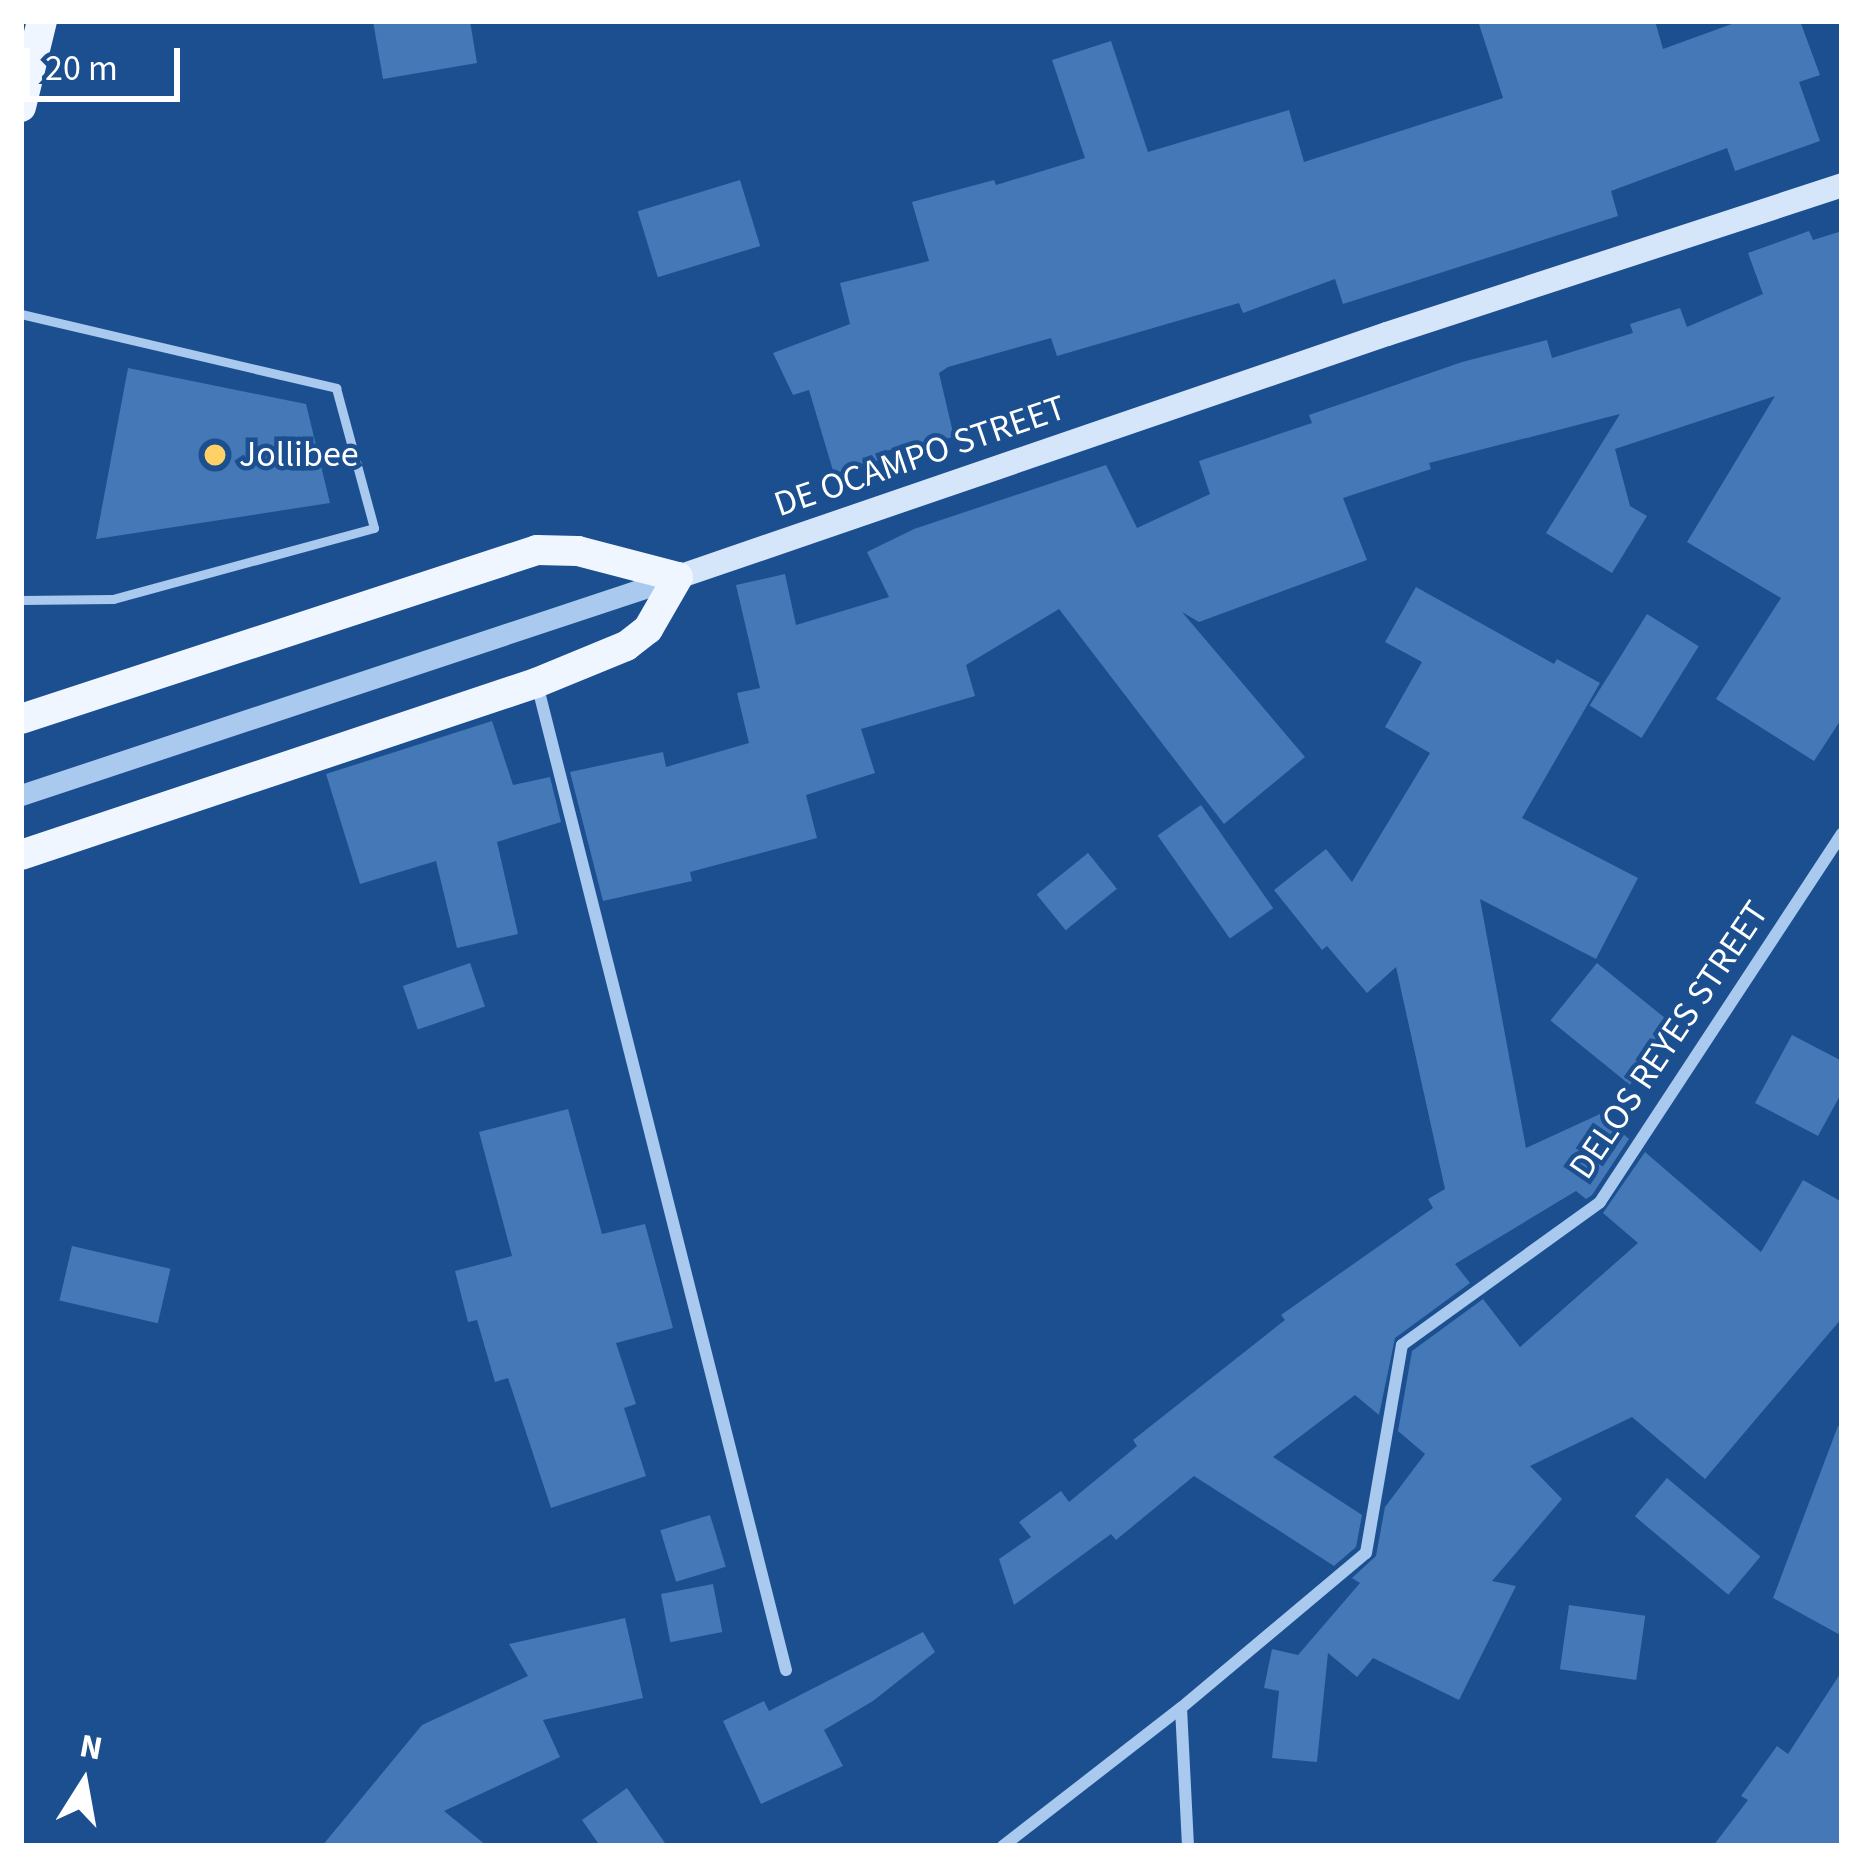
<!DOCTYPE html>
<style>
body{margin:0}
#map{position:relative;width:1863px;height:1867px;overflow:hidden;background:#1b4f8f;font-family:"Source Sans 3",sans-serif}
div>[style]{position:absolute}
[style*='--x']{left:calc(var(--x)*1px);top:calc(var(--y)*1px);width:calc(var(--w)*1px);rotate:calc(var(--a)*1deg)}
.building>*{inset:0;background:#4478b7;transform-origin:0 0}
.service>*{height:9px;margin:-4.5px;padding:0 4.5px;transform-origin:4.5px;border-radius:4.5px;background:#a9c9ee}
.minor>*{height:12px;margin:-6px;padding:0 6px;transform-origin:6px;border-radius:6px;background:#a9c9ee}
.tertiary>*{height:21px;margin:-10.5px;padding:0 10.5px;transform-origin:10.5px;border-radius:10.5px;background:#a9c9ee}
.secondary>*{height:24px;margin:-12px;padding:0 12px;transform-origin:12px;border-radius:12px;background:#d6e6fa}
.primary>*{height:30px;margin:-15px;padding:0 15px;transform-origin:15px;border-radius:15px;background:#f0f6ff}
.dots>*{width:33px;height:33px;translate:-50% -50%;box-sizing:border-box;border:6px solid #1b4f8f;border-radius:50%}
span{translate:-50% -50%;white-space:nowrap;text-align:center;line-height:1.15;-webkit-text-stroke:9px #1b4f8f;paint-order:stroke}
.poi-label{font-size:36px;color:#fff}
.left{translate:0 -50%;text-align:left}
.street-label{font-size:36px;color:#fff}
.frame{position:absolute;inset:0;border:24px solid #fff;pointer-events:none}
.north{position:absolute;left:24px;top:1723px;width:120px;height:120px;-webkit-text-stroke:9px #1b4f8f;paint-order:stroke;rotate:11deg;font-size:33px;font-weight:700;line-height:48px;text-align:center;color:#fff}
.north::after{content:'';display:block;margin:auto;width:42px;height:54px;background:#fff;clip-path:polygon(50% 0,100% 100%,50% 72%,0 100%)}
.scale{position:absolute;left:24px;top:48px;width:156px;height:54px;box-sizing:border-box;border:6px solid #fff;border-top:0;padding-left:15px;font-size:36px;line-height:42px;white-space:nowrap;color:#fff;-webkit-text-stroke:9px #1b4f8f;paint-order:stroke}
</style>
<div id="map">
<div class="building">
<i style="clip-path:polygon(373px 21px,470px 21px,477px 63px,383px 79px)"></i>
<i style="clip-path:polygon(1478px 21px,1655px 21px,1663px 49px,1740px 21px,1800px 21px,1820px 75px,1799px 82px,1820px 141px,1735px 171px,1727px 148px,1611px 191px,1618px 216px,1343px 304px,1335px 279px,1243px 313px,1239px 303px,1057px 356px,1051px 338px,948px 367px,939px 373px,954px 437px,880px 452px,883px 459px,834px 474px,809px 390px,793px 395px,773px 353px,850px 324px,840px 283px,929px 261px,912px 202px,994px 180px,996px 185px,1085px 158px,1052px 60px,1111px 41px,1148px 152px,1289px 110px,1304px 162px,1503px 98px)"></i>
<i style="left:740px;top:180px;width:69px;height:107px;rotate:73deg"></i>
<i style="clip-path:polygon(1809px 231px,1813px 240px,1842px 231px,1842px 718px,1814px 761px,1716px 699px,1781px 598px,1687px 542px,1775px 396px,1615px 449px,1630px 506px,1647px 516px,1612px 573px,1546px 533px,1620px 414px,1429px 463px,1431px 469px,1343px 498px,1367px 560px,1199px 622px,1182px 612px,1305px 757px,1224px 824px,1059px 609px,966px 665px,975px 696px,861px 729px,875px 773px,806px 795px,817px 838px,690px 872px,692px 881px,603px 901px,570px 772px,663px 752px,666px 767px,749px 743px,737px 693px,760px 688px,736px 585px,785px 574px,796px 625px,889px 597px,867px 552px,914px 529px,1106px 465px,1137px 528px,1210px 494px,1199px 461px,1312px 423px,1309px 415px,1462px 362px,1547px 340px,1552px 358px,1633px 333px,1630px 324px,1680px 308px,1687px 327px,1763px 294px,1748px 253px)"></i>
<i style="clip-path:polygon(128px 368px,306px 404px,330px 503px,96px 539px)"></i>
<i style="clip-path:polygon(1416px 587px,1554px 664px,1557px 659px,1600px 683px,1522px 818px,1638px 878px,1596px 959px,1480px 899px,1526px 1148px,1600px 1114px,1629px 1139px,1592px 1195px,1586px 1199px,1576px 1191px,1455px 1264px,1470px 1283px,1395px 1338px,1379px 1415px,1355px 1395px,1273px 1457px,1362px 1515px,1356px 1547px,1334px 1566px,1194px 1476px,1116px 1540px,1111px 1534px,1014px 1605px,999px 1559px,1031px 1537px,1019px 1522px,1061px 1491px,1069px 1502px,1137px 1446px,1133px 1440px,1285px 1320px,1281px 1315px,1433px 1208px,1428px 1199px,1445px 1189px,1396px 967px,1367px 993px,1327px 946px,1322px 950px,1274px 890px,1326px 849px,1352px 882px,1430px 753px,1385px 727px,1422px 662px,1385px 642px)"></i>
<i style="left:1647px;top:614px;width:61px;height:108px;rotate:32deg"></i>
<i style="clip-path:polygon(492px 721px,513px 785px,550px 777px,561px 822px,497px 842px,518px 934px,457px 948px,436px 861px,360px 884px,326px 774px)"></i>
<i style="left:1201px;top:805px;width:126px;height:53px;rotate:55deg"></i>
<i style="left:1088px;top:853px;width:46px;height:66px;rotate:51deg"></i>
<i style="left:470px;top:963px;width:46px;height:71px;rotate:71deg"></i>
<i style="left:1597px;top:963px;width:102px;height:74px;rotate:39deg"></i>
<i style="clip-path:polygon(1792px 1035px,1842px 1061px,1842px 1092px,1818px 1136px,1755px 1103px)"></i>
<i style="clip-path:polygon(568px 1109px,602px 1234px,645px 1224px,673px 1328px,616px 1343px,636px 1404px,624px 1408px,646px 1476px,551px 1508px,508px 1378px,495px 1382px,477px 1320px,468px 1322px,455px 1271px,512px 1256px,479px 1132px)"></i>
<i style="clip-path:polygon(1645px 1152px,1761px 1252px,1803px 1180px,1842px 1202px,1842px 1318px,1705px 1479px,1632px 1417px,1530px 1466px,1562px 1499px,1492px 1581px,1516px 1586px,1459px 1700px,1373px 1658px,1357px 1677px,1328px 1653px,1317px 1762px,1272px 1758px,1279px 1691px,1264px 1688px,1272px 1649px,1298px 1655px,1360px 1583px,1352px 1578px,1376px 1556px,1385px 1507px,1425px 1454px,1398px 1431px,1412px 1351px,1483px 1299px,1520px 1347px,1638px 1243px,1603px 1213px)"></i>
<i style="left:72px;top:1246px;width:101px;height:56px;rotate:13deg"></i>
<i style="clip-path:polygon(1838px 1426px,1842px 1427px,1842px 1636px,1773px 1598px)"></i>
<i style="left:1667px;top:1478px;width:122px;height:50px;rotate:40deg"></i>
<i style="left:710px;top:1515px;width:54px;height:52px;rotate:73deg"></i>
<i style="left:713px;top:1584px;width:49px;height:53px;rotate:79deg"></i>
<i style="left:1569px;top:1605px;width:77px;height:65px;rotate:8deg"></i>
<i style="clip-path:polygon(625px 1618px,643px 1698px,543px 1720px,560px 1757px,444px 1811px,487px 1846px,322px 1846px,422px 1725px,528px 1676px,509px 1644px)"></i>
<i style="clip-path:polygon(923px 1632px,935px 1652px,873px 1701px,824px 1730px,843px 1766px,761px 1804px,723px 1721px,764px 1701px,769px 1711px)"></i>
<i style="clip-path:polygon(1842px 1671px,1842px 1846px,1713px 1846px,1748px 1800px,1741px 1796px,1777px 1746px,1788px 1754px)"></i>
<i style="clip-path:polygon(627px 1788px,667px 1846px,600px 1846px,582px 1820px)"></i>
</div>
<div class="service">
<i style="--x:21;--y:314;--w:324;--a:13.2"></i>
<i style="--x:336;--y:388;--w:145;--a:74.8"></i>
<i style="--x:374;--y:528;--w:270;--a:164.8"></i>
<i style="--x:113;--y:599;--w:92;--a:179.4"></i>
</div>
<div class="minor">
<i style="--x:537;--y:684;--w:1017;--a:75.83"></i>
<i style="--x:1003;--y:1846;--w:225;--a:-37.8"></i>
<i style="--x:1188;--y:1846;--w:138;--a:-92.9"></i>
<i style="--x:1181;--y:1708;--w:241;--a:-40"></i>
<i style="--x:1366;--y:1553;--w:211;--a:-80.2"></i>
<i style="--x:1402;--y:1345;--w:244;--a:-35.8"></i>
<i style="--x:1600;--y:1202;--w:441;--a:-56.7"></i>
</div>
<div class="tertiary">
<i style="--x:21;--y:795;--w:689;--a:-18.36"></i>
</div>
<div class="secondary">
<i style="--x:678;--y:577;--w:749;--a:-18.92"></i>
<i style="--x:1387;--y:334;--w:479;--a:-18.1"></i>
</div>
<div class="primary">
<i style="--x:21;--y:107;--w:89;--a:-76.3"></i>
<i style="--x:21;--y:719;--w:543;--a:-18.13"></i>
<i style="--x:537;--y:550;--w:41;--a:1.4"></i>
<i style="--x:578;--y:551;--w:103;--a:14.6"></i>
<i style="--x:678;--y:577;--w:60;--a:120"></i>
<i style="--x:648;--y:629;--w:28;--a:142"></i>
<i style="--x:626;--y:646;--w:97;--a:157.7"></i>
<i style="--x:536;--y:683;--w:543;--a:161.53"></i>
</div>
<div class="dots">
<i style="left:215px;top:455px;background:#ffd166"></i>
</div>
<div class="poi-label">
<span class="left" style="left:239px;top:455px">Jollibee</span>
</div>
<div class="street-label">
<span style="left:920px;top:456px;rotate:-19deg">DE OCAMPO STREET</span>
<span style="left:1669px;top:1040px;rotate:-56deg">DELOS REYES STREET</span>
</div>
<div class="frame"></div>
<div class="north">N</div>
<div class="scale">20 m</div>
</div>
